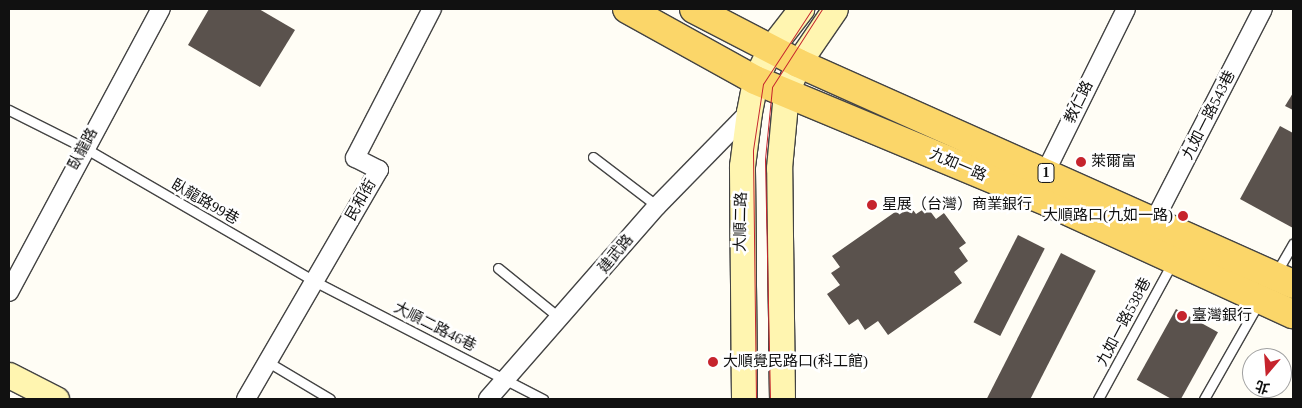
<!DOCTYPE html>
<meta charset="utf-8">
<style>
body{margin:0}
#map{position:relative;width:1302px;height:408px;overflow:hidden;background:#fffdf5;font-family:"Times New Roman","Noto Sans TC",serif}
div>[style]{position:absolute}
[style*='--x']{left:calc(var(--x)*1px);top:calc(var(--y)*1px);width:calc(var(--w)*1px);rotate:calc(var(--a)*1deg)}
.building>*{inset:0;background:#5a524d;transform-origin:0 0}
.roads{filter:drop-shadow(1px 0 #444) drop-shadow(-1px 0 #444) drop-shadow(0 1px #444) drop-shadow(0 -1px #444)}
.lane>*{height:9px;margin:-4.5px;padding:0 4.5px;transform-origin:4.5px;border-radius:4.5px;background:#fff}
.street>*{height:18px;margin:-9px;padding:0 9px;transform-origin:9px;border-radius:9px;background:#fff}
.secondary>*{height:25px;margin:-12.5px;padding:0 12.5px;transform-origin:12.5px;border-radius:12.5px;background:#fff5b0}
.primary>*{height:28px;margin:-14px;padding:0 14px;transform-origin:14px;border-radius:14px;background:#fbd669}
.tram>*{height:1px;margin:-0.5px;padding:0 0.5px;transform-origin:0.5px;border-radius:0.5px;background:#c6242d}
.dots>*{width:14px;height:14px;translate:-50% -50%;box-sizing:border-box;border:2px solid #fff;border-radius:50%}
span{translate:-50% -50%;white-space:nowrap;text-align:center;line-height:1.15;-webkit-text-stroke:5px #fff;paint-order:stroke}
.shield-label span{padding:1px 4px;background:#fff;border:1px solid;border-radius:4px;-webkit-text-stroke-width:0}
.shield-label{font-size:14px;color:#111;font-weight:700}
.street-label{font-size:15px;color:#111}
.poi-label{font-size:15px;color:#111}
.left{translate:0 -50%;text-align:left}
.right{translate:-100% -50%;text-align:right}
.frame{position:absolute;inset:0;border:10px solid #111;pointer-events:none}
.north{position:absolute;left:1242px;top:348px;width:50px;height:50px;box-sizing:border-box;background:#fff;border:1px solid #a0a0a0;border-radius:50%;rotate:198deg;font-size:14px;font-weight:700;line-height:20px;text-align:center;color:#111}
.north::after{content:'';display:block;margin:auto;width:18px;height:22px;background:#c6242d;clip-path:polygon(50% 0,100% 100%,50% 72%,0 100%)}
</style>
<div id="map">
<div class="building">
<i style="clip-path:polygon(209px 9px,259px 9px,295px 30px,260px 87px,188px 45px)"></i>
<i style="clip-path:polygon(1293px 93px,1293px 110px,1285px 106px)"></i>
<i style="clip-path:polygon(1280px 126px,1293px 133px,1293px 228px,1240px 199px)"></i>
<i style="clip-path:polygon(908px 203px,916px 214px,927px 207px,936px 219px,944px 213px,966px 243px,959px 248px,968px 261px,954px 272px,962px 283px,888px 335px,878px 321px,865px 330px,858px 319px,849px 325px,827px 294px,840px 285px,831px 273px,840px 267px,832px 256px)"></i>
<i style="left:1018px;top:235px;width:30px;height:98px;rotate:27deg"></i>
<i style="left:1061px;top:253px;width:39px;height:164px;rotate:27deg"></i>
<i style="left:1176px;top:309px;width:48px;height:81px;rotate:29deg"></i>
</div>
<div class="roads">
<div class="lane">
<i style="--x:9;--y:110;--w:83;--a:26.6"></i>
<i style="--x:83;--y:147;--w:267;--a:30.1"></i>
<i style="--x:314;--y:281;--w:258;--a:27.3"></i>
<i style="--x:593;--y:157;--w:81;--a:37.4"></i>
<i style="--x:498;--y:268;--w:81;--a:39"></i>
<i style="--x:1276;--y:273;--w:34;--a:-60"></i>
<i style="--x:268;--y:362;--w:72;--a:30.8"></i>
<i style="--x:1098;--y:399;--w:155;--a:-61.4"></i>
<i style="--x:1204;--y:399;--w:112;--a:-60.4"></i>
</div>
<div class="street">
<i style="--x:1041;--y:181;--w:192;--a:-63.7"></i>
<i style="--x:1154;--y:221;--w:238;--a:-62.8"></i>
<i style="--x:9;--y:292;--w:321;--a:-61.8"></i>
<i style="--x:246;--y:399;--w:265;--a:-59.9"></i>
<i style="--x:379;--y:170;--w:27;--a:-153"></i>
<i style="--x:355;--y:158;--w:168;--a:-62.7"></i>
<i style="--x:488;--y:399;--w:257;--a:-48.8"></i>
<i style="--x:657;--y:206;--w:132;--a:-45.6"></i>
</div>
<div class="secondary">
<i style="--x:9;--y:375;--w:53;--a:27.1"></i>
<i style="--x:744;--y:399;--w:233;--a:-90.5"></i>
<i style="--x:742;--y:166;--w:54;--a:-82.6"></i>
<i style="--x:749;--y:112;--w:33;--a:-79"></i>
<i style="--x:755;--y:80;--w:34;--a:-64"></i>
<i style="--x:770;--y:49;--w:51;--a:-52.2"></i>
<i style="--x:782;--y:399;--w:231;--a:-90.7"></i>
<i style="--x:779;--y:168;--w:75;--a:-84.7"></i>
<i style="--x:786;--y:93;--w:32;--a:-68"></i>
<i style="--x:798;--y:63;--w:65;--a:-55.6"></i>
</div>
<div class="primary">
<i style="--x:627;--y:9;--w:146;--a:29"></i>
<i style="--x:755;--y:80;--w:320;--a:22.6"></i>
<i style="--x:1050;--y:203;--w:267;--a:24.6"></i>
<i style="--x:694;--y:9;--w:117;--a:27.4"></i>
<i style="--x:798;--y:63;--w:542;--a:24.06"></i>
</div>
</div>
<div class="tram">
<i style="--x:756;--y:399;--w:249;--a:-90.7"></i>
<i style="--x:753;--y:150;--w:67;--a:-81.4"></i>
<i style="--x:763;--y:84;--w:90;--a:-56.8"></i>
<i style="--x:770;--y:399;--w:240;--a:-91.2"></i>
<i style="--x:765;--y:159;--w:72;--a:-84.4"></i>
<i style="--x:772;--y:87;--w:93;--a:-57.3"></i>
</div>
<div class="dots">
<i style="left:1081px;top:162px;background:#c6242d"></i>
<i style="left:872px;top:205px;background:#c6242d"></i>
<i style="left:1183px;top:216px;background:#c6242d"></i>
<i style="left:1182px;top:316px;background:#c6242d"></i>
<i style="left:713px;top:362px;background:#c6242d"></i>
</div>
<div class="shield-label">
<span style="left:1046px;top:173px">1</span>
</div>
<div class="street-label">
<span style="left:1079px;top:102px;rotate:-64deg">教仁路</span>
<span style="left:1209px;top:115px;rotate:-63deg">九如一路543巷</span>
<span style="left:83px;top:149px;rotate:-62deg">臥龍路</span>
<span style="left:958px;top:165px;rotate:23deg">九如一路</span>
<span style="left:361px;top:200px;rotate:-60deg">民和街</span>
<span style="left:205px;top:202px;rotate:30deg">臥龍路99巷</span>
<span style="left:741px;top:222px;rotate:-89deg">大順二路</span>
<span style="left:616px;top:254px;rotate:-50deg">建武路</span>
<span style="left:1124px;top:322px;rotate:-62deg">九如一路538巷</span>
<span style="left:435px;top:327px;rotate:27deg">大順二路46巷</span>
</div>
<div class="poi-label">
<span class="left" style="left:1091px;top:162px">萊爾富</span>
<span class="left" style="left:882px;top:205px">星展（台灣）商業銀行</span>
<span class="right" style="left:1173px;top:216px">大順路口(九如一路)</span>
<span class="left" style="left:1192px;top:316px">臺灣銀行</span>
<span class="left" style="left:723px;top:362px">大順覺民路口(科工館)</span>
</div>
<div class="frame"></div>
<div class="north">北</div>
</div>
